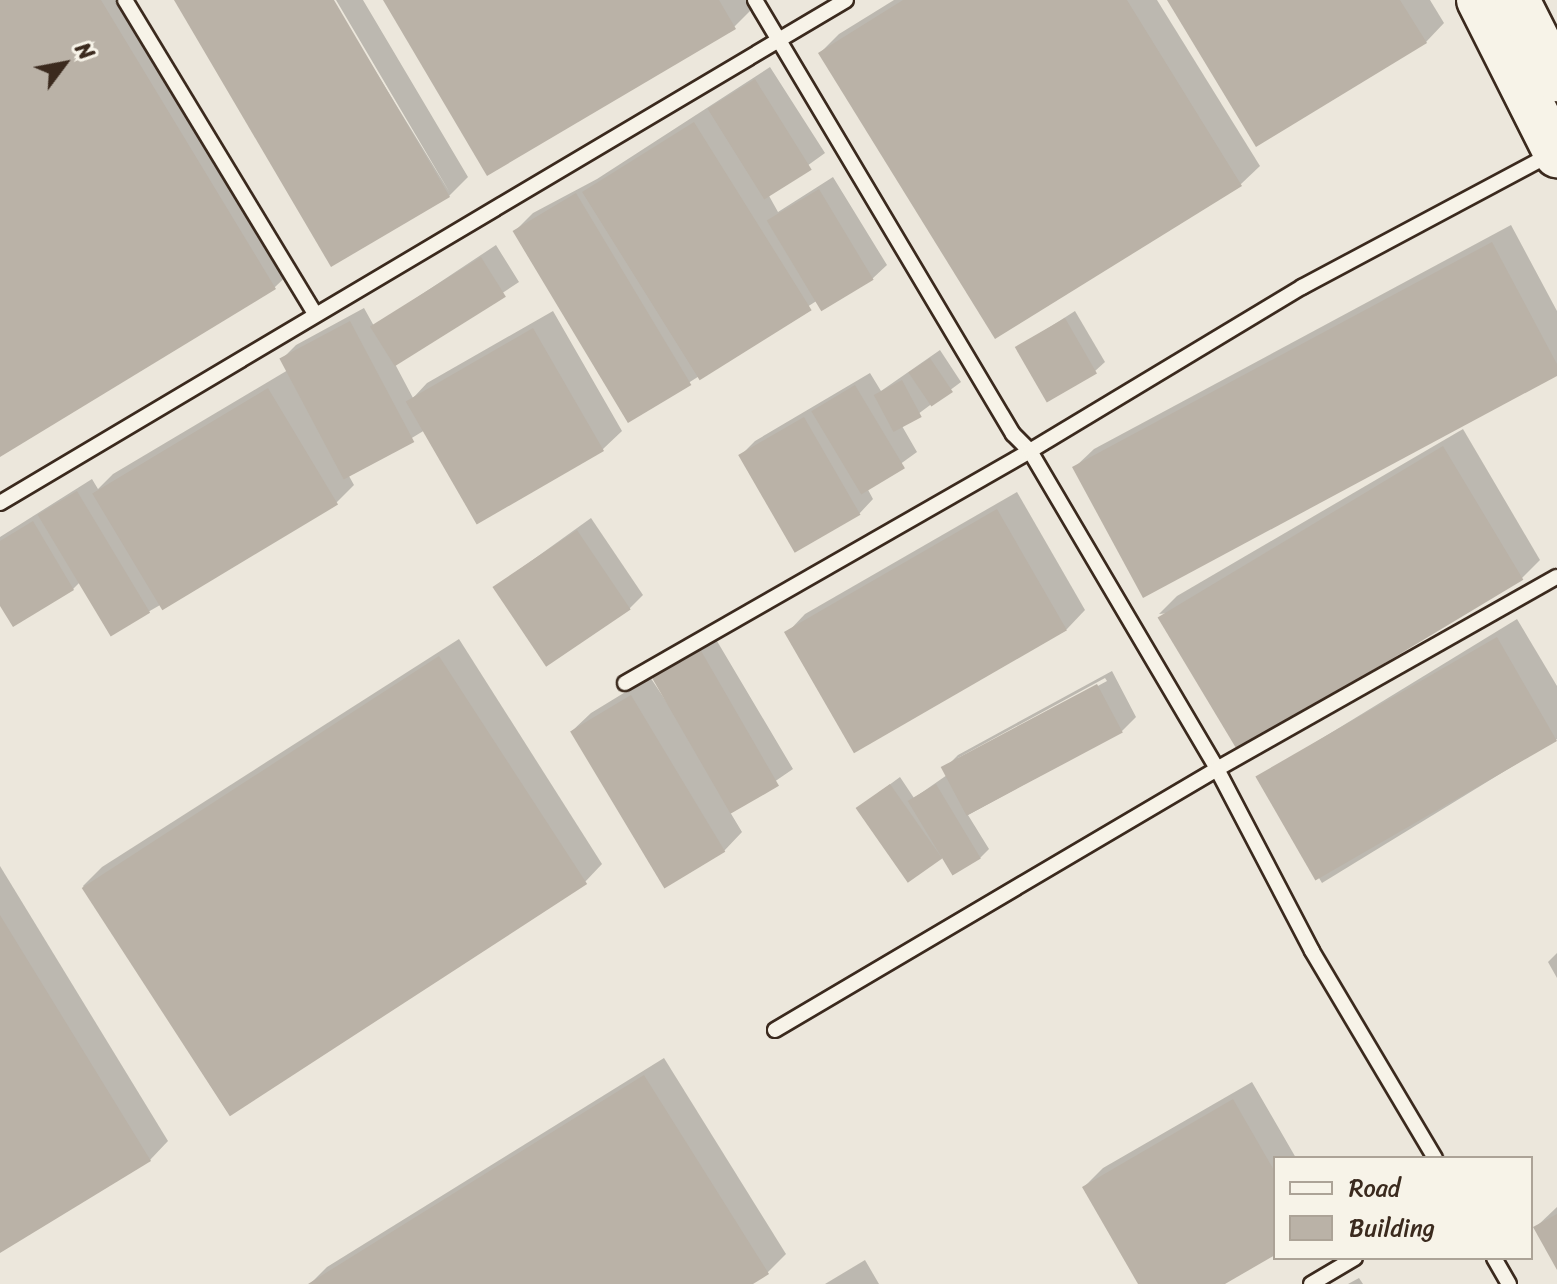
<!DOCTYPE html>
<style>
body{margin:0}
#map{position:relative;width:1557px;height:1284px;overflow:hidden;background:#ece7dc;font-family:Sriracha,sans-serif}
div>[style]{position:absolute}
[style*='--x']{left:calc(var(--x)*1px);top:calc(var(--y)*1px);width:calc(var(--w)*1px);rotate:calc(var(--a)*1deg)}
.shadow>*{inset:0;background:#0003}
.building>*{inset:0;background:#bab2a7;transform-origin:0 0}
.roads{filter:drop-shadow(2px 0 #3b2a1e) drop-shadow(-2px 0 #3b2a1e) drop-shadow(0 2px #3b2a1e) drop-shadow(0 -2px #3b2a1e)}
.lane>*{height:14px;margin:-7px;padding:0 7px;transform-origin:7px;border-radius:7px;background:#f7f3e8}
.primary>*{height:44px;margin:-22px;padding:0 22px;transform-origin:22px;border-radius:22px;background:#f7f3e8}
span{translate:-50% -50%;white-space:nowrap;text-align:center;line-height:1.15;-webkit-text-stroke:8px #f7f3e8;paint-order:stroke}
.legend{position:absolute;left:1273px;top:1156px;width:260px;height:104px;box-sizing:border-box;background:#f7f3e8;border:2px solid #aca397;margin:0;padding:10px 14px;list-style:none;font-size:24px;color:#3b2a1e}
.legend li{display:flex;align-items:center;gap:16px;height:40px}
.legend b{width:40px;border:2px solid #aca397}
.north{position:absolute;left:24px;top:24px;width:80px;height:80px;-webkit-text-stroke:6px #f7f3e8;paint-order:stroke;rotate:58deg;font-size:22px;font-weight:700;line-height:32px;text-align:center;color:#3b2a1e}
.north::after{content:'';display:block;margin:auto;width:28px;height:36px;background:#3b2a1e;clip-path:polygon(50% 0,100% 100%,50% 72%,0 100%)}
</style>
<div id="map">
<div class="shadow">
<i style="clip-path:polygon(0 0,130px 0,294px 269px,275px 287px,0 455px)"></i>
<i style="clip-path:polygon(176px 0,332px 0,450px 193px,336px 0,363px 0,468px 177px,449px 196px)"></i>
<i style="clip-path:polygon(385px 0,748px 0,753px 8px,734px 27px)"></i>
<i style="clip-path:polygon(894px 0,1157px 0,1260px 166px,1241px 184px,996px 336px,820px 53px,839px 34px)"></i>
<i style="clip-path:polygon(1169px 0,1430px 0,1444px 23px,1426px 42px)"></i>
<i style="clip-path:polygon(770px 67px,825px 153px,768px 194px,778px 212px,833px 177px,887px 265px,872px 279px,818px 300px,629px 421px,514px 232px,533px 213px,597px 179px)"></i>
<i style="clip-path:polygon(1511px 225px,1557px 311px,1557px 374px,1075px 467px,1094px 449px)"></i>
<i style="clip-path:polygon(496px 245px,519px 282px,395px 364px,413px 398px,427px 383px,553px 311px,622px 431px,603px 449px,478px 522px,425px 430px,349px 476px,354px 485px,336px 503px,148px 612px,80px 582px,73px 589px,0 602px,0 537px,92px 479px,98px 489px,113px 474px,288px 370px,282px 359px,296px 345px,364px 308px,374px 326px)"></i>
<i style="clip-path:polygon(1075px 311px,1105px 362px,1095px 371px,1017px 348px)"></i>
<i style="clip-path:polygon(940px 350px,961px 382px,902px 426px,917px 452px,867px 488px,873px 499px,859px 514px,796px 550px,741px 455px,755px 441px,870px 373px,881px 391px)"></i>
<i style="clip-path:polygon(1463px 429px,1540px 560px,1521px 579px,1159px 614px,1177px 596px)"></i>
<i style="clip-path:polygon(1017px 492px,1085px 610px,1067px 629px,787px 633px,805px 614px)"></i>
<i style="clip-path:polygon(591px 518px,643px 595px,629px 609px,495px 587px)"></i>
<i style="clip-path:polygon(1517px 619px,1557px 686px,1557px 739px,1322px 883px,1262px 783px,1280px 764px)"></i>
<i style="clip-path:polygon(714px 636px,793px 769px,730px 812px,742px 832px,724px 851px,572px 731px,591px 713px,650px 677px,690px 737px,655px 677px)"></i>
<i style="clip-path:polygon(459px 639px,602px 864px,584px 883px,227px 1111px,83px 886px,102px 867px)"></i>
<i style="clip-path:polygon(evenodd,1112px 671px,1136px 717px,1122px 731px,968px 815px,989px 849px,980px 858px,940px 858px,858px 808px,900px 777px,914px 798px,947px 775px,944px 769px,958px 755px,1112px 671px,1105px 678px,1107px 681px,958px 762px,958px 758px,1105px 678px)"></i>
<i style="clip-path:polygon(0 866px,168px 1141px,150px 1160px,0 1251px)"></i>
<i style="clip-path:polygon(1557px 953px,1557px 978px,1548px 962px)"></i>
<i style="clip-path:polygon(664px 1058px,786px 1254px,767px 1273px,750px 1284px,310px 1284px,327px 1267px)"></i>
<i style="clip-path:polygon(1252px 1082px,1296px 1158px,1275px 1158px,1275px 1253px,1221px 1284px,1140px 1284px,1084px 1187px,1103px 1168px)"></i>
<i style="clip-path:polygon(1557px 1207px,1557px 1266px,1536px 1227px)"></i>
<i style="clip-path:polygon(865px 1260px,879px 1284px,825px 1284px)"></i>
<i style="clip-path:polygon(1359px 1278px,1363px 1284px,1348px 1284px)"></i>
</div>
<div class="building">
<i style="clip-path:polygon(0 0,101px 0,276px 289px,0 457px)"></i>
<i style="clip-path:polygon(174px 0,334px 0,450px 197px,331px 267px)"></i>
<i style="clip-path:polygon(383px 0,719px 0,736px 29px,487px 176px)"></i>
<i style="clip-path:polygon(903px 0,1127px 0,1242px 186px,995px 339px,818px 53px)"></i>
<i style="clip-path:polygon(1167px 0,1400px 0,1427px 43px,1256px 147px)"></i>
<i style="left:755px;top:79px;width:107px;height:56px;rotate:58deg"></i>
<i style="left:694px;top:122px;width:222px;height:132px;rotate:58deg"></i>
<i style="left:819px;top:189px;width:106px;height:61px;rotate:59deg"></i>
<i style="left:576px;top:193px;width:224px;height:74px;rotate:59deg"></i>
<i style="clip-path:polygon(1492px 242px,1557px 364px,1557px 376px,1143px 598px,1072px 467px)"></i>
<i style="left:481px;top:257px;width:47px;height:131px;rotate:58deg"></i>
<i style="left:1065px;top:318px;width:64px;height:58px;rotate:60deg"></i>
<i style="left:350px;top:321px;width:137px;height:80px;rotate:62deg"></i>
<i style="left:533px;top:328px;width:142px;height:147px;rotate:60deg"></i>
<i style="left:930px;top:358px;width:41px;height:26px;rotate:56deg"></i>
<i style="left:902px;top:380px;width:42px;height:32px;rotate:62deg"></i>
<i style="left:855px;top:385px;width:97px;height:51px;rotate:59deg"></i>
<i style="left:268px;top:388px;width:136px;height:205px;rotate:59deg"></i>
<i style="left:804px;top:417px;width:113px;height:76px;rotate:60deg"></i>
<i style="left:1443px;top:446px;width:156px;height:333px;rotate:59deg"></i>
<i style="left:77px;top:491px;width:142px;height:46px;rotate:59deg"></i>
<i style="left:997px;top:509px;width:140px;height:246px;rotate:60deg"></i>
<i style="clip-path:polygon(33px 521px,74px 590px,13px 627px,0 606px,0 541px)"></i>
<i style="left:577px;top:530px;width:96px;height:102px;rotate:56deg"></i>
<i style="left:1497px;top:637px;width:120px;height:279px;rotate:60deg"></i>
<i style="left:700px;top:649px;width:158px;height:56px;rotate:60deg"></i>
<i style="left:439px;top:656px;width:272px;height:426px;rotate:57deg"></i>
<i style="left:1097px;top:684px;width:55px;height:177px;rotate:62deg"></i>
<i style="left:631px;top:695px;width:183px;height:71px;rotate:59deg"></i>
<i style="left:890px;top:784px;width:91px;height:42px;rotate:55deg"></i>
<i style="left:936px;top:784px;width:87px;height:33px;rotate:59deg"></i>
<i style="clip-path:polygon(0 915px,151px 1161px,0 1253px)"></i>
<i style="clip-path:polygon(644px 1075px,769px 1274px,753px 1284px,308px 1284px)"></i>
<i style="clip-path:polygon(1233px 1099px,1275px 1172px,1275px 1255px,1225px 1284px,1138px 1284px,1082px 1187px)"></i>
<i style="clip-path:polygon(1557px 1214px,1557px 1270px,1533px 1227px)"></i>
</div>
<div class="roads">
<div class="lane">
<i style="--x:125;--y:0;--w:367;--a:58.8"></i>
<i style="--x:755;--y:0;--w:505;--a:59.27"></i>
<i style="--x:1013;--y:434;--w:24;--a:45"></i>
<i style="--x:1030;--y:451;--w:369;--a:59.5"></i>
<i style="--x:1217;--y:769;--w:205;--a:62.4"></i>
<i style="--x:1312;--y:951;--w:241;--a:59.3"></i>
<i style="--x:0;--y:503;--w:984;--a:-30.73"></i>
<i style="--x:625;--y:683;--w:467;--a:-29.8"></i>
<i style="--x:1030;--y:451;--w:318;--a:-31.1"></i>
<i style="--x:1302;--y:287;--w:282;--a:-28.1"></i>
<i style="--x:775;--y:1030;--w:513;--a:-30.56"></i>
<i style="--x:1217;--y:769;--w:390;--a:-29.5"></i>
<i style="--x:1494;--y:1258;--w:30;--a:60"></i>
<i style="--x:1311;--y:1284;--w:51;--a:-30.6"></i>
</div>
<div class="primary">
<i style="--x:1479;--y:0;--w:174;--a:63.3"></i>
<i style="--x:1517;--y:0;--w:89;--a:63.1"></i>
</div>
</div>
<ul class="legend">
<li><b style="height:10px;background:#f7f3e8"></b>Road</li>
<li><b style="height:22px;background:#bab2a7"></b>Building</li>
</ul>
<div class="north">N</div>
</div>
